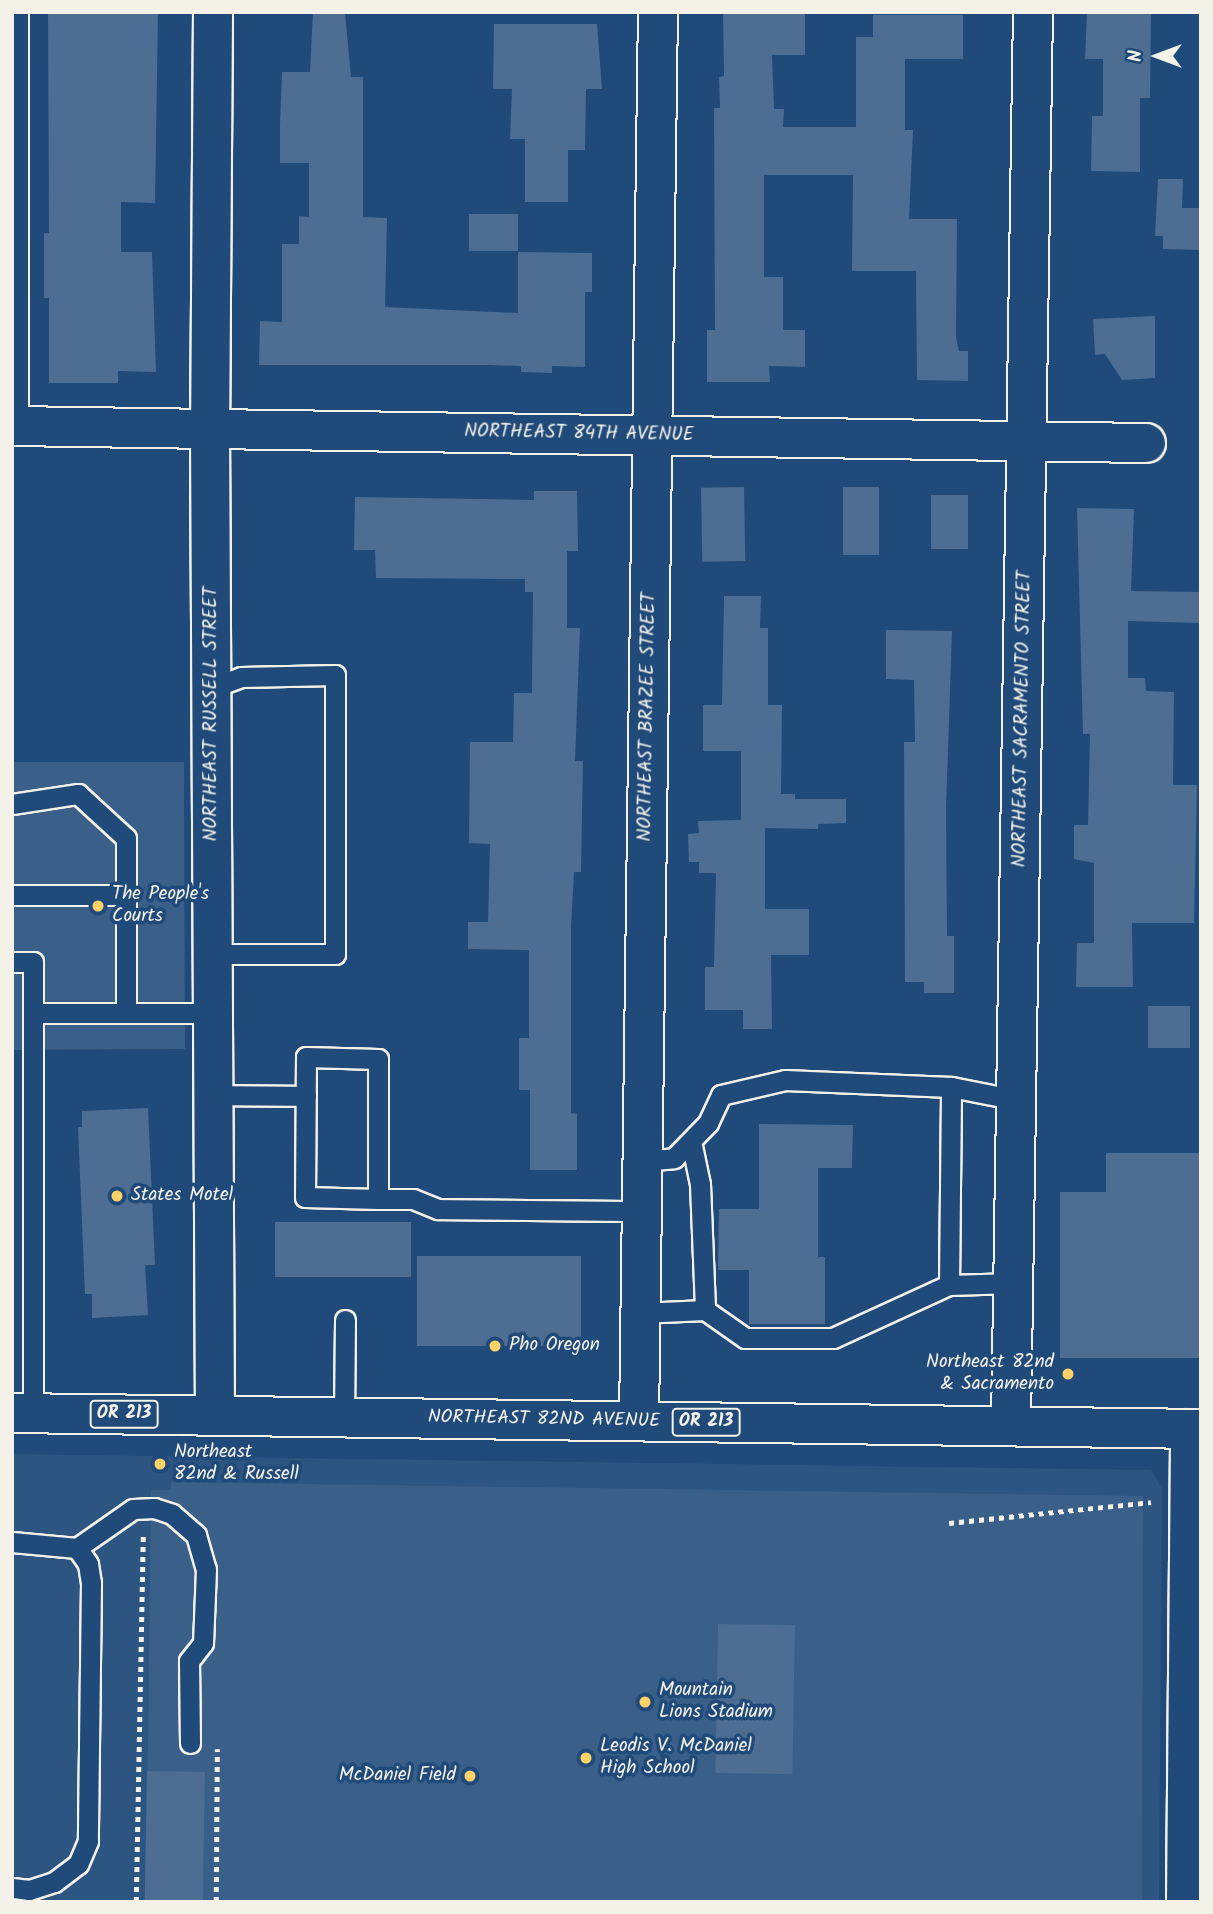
<!DOCTYPE html>
<style>
body{margin:0}
#map{position:relative;width:1213px;height:1914px;overflow:hidden;background:#1f4a7a;font-family:Kalam,sans-serif}
div>[style]{position:absolute}
[style*='--x']{left:calc(var(--x)*1px);top:calc(var(--y)*1px);width:calc(var(--w)*1px);rotate:calc(var(--a)*1deg)}
.built>*{inset:0;background:#2d5581}
.green>*{inset:0;background:#3a5f88}
.building>*{inset:0;background:#4d6e92;transform-origin:0 0}
.path>*{height:4.5px;margin-top:-2.25px;transform-origin:0;background:repeating-linear-gradient(90deg,#f4f1e8 0 5px,transparent 0 10px)}
.roads{filter:drop-shadow(2px 0 #f4f1e8) drop-shadow(-2px 0 #f4f1e8) drop-shadow(0 2px #f4f1e8) drop-shadow(0 -2px #f4f1e8)}
.lane>*{height:19px;margin:-9.5px;padding:0 9.5px;transform-origin:9.5px;border-radius:9.5px;background:#1f4a7a}
.street>*{height:38px;margin:-19px;padding:0 19px;transform-origin:19px;border-radius:19px;background:#1f4a7a}
.primary>*{height:38px;margin:-19px;padding:0 19px;transform-origin:19px;border-radius:19px;background:#1f4a7a}
.dots>*{width:19px;height:19px;translate:-50% -50%;box-sizing:border-box;border:4px solid #1f4a7a;border-radius:50%}
span{translate:-50% -50%;white-space:nowrap;text-align:center;line-height:1.15;-webkit-text-stroke:7px #1f4a7a;paint-order:stroke}
.shield-label span{padding:2px 5px;background:#1f4a7a;border:2px solid;border-radius:5px;-webkit-text-stroke-width:0}
.shield-label{font-size:18px;color:#f4f1e8;font-weight:700}
.street-label{font-size:19px;color:#f4f1e8}
.poi-label{font-size:19px;color:#f4f1e8}
.left{translate:0 -50%;text-align:left}
.right{translate:-100% -50%;text-align:right}
.frame{position:absolute;inset:0;border:14px solid #f4f1e8;pointer-events:none}
.north{position:absolute;left:1122px;top:21px;width:70px;height:70px;-webkit-text-stroke:5px #1f4a7a;paint-order:stroke;rotate:270deg;font-size:19px;font-weight:700;line-height:28px;text-align:center;color:#f4f1e8}
.north::after{content:'';display:block;margin:auto;width:24px;height:32px;background:#f4f1e8;clip-path:polygon(50% 0,100% 100%,50% 72%,0 100%)}
</style>
<div id="map">
<div class="built">
<i style="clip-path:polygon(12px 1454px,1151px 1470px,1162px 1489px,1159px 1902px,12px 1902px)"></i>
</div>
<div class="green">
<i style="clip-path:polygon(12px 762px,184px 762px,185px 1049px,13px 1050px,12px 1286px)"></i>
<i style="clip-path:polygon(171px 1482px,1143px 1496px,1142px 1902px,146px 1902px,151px 1490px,171px 1490px)"></i>
</div>
<div class="building">
<i style="clip-path:polygon(48px 12px,158px 12px,155px 203px,121px 202px,121px 252px,152px 252px,156px 372px,118px 371px,118px 383px,49px 383px,49px 298px,44px 298px,44px 233px,49px 233px)"></i>
<i style="clip-path:polygon(313px 12px,345px 12px,351px 77px,363px 77px,363px 217px,387px 218px,385px 307px,518px 313px,518px 252px,592px 253px,592px 292px,585px 292px,585px 367px,552px 366px,552px 373px,521px 372px,521px 366px,489px 365px,259px 365px,260px 321px,282px 322px,282px 244px,299px 244px,299px 216px,309px 217px,309px 163px,280px 163px,280px 124px,282px 72px,310px 72px)"></i>
<i style="clip-path:polygon(723px 12px,805px 12px,805px 55px,772px 55px,774px 109px,784px 109px,783px 127px,856px 127px,856px 37px,873px 37px,873px 15px,963px 15px,963px 59px,905px 59px,905px 130px,913px 130px,909px 219px,957px 219px,956px 337px,959px 351px,968px 351px,968px 381px,917px 380px,916px 271px,852px 271px,853px 175px,764px 175px,764px 277px,783px 277px,783px 330px,805px 330px,805px 367px,769px 366px,770px 382px,707px 382px,707px 330px,715px 330px,714px 108px,720px 108px,719px 77px,724px 76px)"></i>
<i style="clip-path:polygon(1087px 12px,1151px 12px,1150px 98px,1140px 98px,1140px 172px,1091px 171px,1092px 116px,1103px 116px,1103px 59px,1085px 59px)"></i>
<i style="clip-path:polygon(494px 24px,597px 24px,602px 89px,586px 89px,585px 150px,568px 150px,568px 202px,525px 202px,525px 139px,510px 139px,512px 89px,493px 89px)"></i>
<i style="clip-path:polygon(1158px 179px,1183px 179px,1182px 208px,1201px 208px,1201px 250px,1163px 249px,1163px 236px,1155px 236px)"></i>
<i style="left:469px;top:214px;width:49px;height:37px"></i>
<i style="clip-path:polygon(1155px 316px,1155px 378px,1122px 380px,1105px 354px,1095px 355px,1093px 319px)"></i>
<i style="left:744px;top:487px;width:74px;height:43px;rotate:89deg"></i>
<i style="left:843px;top:487px;width:36px;height:68px"></i>
<i style="clip-path:polygon(534px 491px,577px 491px,578px 551px,567px 551px,567px 628px,580px 628px,575px 761px,583px 761px,581px 872px,574px 872px,571px 927px,571px 1113px,577px 1114px,577px 1170px,530px 1170px,530px 1090px,519px 1090px,519px 1038px,529px 1038px,529px 950px,468px 949px,468px 922px,488px 922px,490px 844px,469px 843px,470px 742px,513px 742px,514px 693px,532px 693px,533px 592px,525px 592px,525px 579px,376px 578px,375px 550px,354px 550px,355px 497px,534px 500px)"></i>
<i style="left:931px;top:495px;width:37px;height:54px"></i>
<i style="clip-path:polygon(1077px 508px,1134px 509px,1131px 591px,1201px 592px,1201px 623px,1128px 621px,1128px 678px,1145px 678px,1146px 691px,1174px 692px,1173px 785px,1197px 785px,1194px 923px,1132px 923px,1133px 987px,1076px 987px,1077px 943px,1094px 943px,1094px 863px,1074px 859px,1074px 825px,1088px 825px,1090px 734px,1083px 734px)"></i>
<i style="clip-path:polygon(724px 596px,761px 596px,760px 628px,768px 628px,768px 705px,782px 705px,781px 794px,795px 794px,795px 799px,846px 799px,846px 823px,818px 824px,818px 829px,765px 828px,765px 909px,809px 909px,809px 955px,771px 955px,772px 1029px,743px 1029px,743px 1010px,705px 1010px,705px 967px,714px 967px,716px 873px,699px 873px,699px 862px,689px 862px,688px 834px,699px 833px,698px 821px,741px 820px,741px 751px,703px 751px,703px 705px,722px 705px)"></i>
<i style="clip-path:polygon(886px 630px,952px 631px,946px 809px,947px 936px,954px 936px,954px 993px,924px 993px,924px 982px,905px 982px,904px 742px,915px 742px,914px 680px,886px 679px)"></i>
<i style="left:1148px;top:1006px;width:42px;height:42px"></i>
<i style="clip-path:polygon(148px 1108px,155px 1265px,145px 1265px,148px 1315px,92px 1318px,92px 1294px,85px 1294px,78px 1127px,82px 1127px,82px 1111px)"></i>
<i style="clip-path:polygon(759px 1124px,853px 1125px,852px 1168px,818px 1168px,818px 1257px,825px 1257px,825px 1324px,749px 1324px,749px 1270px,718px 1270px,719px 1209px,759px 1209px)"></i>
<i style="clip-path:polygon(1106px 1153px,1201px 1153px,1201px 1358px,1060px 1358px,1060px 1192px,1106px 1192px)"></i>
<i style="left:275px;top:1222px;width:136px;height:55px"></i>
<i style="left:417px;top:1256px;width:164px;height:90px"></i>
<i style="left:718px;top:1624px;width:77px;height:149px;rotate:1deg"></i>
<i style="left:147px;top:1771px;width:58px;height:131px;rotate:1deg"></i>
</div>
<div class="path">
<i style="--x:949;--y:1523;--w:203;--a:-5.9"></i>
<i style="--x:136;--y:1902;--w:370;--a:-88.9"></i>
<i style="--x:216;--y:1902;--w:153;--a:-89.6"></i>
</div>
<div class="roads">
<div class="lane">
<i style="--x:18;--y:426;--w:414;--a:-90"></i>
<i style="--x:211;--y:688;--w:32;--a:-20"></i>
<i style="--x:241;--y:677;--w:94;--a:-1.2"></i>
<i style="--x:335;--y:675;--w:279;--a:90"></i>
<i style="--x:335;--y:954;--w:122;--a:180"></i>
<i style="--x:12;--y:804;--w:67;--a:-8.6"></i>
<i style="--x:78;--y:794;--w:65;--a:42.5"></i>
<i style="--x:126;--y:838;--w:175;--a:90"></i>
<i style="--x:126;--y:1013;--w:87;--a:0"></i>
<i style="--x:12;--y:895;--w:114;--a:0"></i>
<i style="--x:12;--y:962;--w:21;--a:0"></i>
<i style="--x:33;--y:962;--w:451;--a:90"></i>
<i style="--x:33;--y:1013;--w:93;--a:0"></i>
<i style="--x:214;--y:1095;--w:92;--a:0.6"></i>
<i style="--x:691;--y:1141;--w:44;--a:78.2"></i>
<i style="--x:700;--y:1184;--w:126;--a:87.7"></i>
<i style="--x:642;--y:1161;--w:32;--a:-5"></i>
<i style="--x:674;--y:1158;--w:49;--a:-45.8"></i>
<i style="--x:708;--y:1123;--w:31;--a:-65"></i>
<i style="--x:721;--y:1095;--w:66;--a:-13.2"></i>
<i style="--x:785;--y:1080;--w:166;--a:2.4"></i>
<i style="--x:378;--y:1199;--w:140;--a:-90"></i>
<i style="--x:378;--y:1059;--w:72;--a:-178.4"></i>
<i style="--x:306;--y:1057;--w:140;--a:90.4"></i>
<i style="--x:305;--y:1197;--w:73;--a:1.6"></i>
<i style="--x:378;--y:1199;--w:35;--a:0"></i>
<i style="--x:413;--y:1199;--w:27;--a:22"></i>
<i style="--x:438;--y:1209;--w:203;--a:0.6"></i>
<i style="--x:949;--y:1285;--w:198;--a:-89.4"></i>
<i style="--x:951;--y:1087;--w:67;--a:11.1"></i>
<i style="--x:640;--y:1313;--w:65;--a:-2.6"></i>
<i style="--x:705;--y:1310;--w:49;--a:35"></i>
<i style="--x:745;--y:1338;--w:88;--a:0"></i>
<i style="--x:833;--y:1338;--w:128;--a:-24.6"></i>
<i style="--x:949;--y:1285;--w:65;--a:-1.8"></i>
<i style="--x:344;--y:1417;--w:97;--a:-89.4"></i>
<i style="--x:12;--y:1542;--w:65;--a:5.3"></i>
<i style="--x:77;--y:1548;--w:19;--a:55"></i>
<i style="--x:88;--y:1564;--w:19;--a:81"></i>
<i style="--x:91;--y:1583;--w:258;--a:90.7"></i>
<i style="--x:88;--y:1841;--w:25;--a:113"></i>
<i style="--x:78;--y:1864;--w:30;--a:143"></i>
<i style="--x:54;--y:1882;--w:26;--a:162"></i>
<i style="--x:29;--y:1890;--w:17;--a:-173"></i>
<i style="--x:77;--y:1548;--w:68;--a:-34.9"></i>
<i style="--x:133;--y:1509;--w:21;--a:-3"></i>
<i style="--x:154;--y:1508;--w:19;--a:18"></i>
<i style="--x:172;--y:1514;--w:32;--a:41"></i>
<i style="--x:196;--y:1535;--w:35;--a:74"></i>
<i style="--x:206;--y:1569;--w:74;--a:92.3"></i>
<i style="--x:203;--y:1643;--w:23;--a:128"></i>
<i style="--x:189;--y:1661;--w:82;--a:89.3"></i>
</div>
<div class="street">
<i style="--x:213;--y:12;--w:416;--a:90.4"></i>
<i style="--x:210;--y:428;--w:987;--a:89.71"></i>
<i style="--x:12;--y:426;--w:1134;--a:0.86"></i>
<i style="--x:639;--y:1421;--w:1409;--a:-89.23"></i>
<i style="--x:1011;--y:1426;--w:1414;--a:-89.11"></i>
<i style="--x:1186;--y:1902;--w:473;--a:-89.5"></i>
</div>
<div class="primary">
<i style="--x:12;--y:1413;--w:1189;--a:0.77"></i>
</div>
</div>
<div class="dots">
<i style="left:98px;top:906px;background:#ffd166"></i>
<i style="left:117px;top:1196px;background:#ffd166"></i>
<i style="left:495px;top:1346px;background:#ffd166"></i>
<i style="left:1068px;top:1374px;background:#ffd166"></i>
<i style="left:160px;top:1464px;background:#ffd166"></i>
<i style="left:645px;top:1702px;background:#ffd166"></i>
<i style="left:586px;top:1758px;background:#ffd166"></i>
<i style="left:470px;top:1776px;background:#ffd166"></i>
</div>
<div class="shield-label">
<span style="left:124px;top:1414px">OR 213</span>
<span style="left:706px;top:1422px">OR 213</span>
</div>
<div class="street-label">
<span style="left:579px;top:434px;rotate:1deg">NORTHEAST 84TH AVENUE</span>
<span style="left:212px;top:714px;rotate:-90deg">NORTHEAST RUSSELL STREET</span>
<span style="left:648px;top:717px;rotate:-89deg">NORTHEAST BRAZEE STREET</span>
<span style="left:1023px;top:719px;rotate:-89deg">NORTHEAST SACRAMENTO STREET</span>
<span style="left:544px;top:1420px;rotate:1deg">NORTHEAST 82ND AVENUE</span>
</div>
<div class="poi-label">
<span class="left" style="left:112px;top:906px">The People's<br>Courts</span>
<span class="left" style="left:131px;top:1196px">States Motel</span>
<span class="left" style="left:509px;top:1346px">Pho Oregon</span>
<span class="right" style="left:1054px;top:1374px">Northeast 82nd<br>&amp; Sacramento</span>
<span class="left" style="left:174px;top:1464px">Northeast<br>82nd &amp; Russell</span>
<span class="left" style="left:659px;top:1702px">Mountain<br>Lions Stadium</span>
<span class="left" style="left:600px;top:1758px">Leodis V. McDaniel<br>High School</span>
<span class="right" style="left:456px;top:1776px">McDaniel Field</span>
</div>
<div class="frame"></div>
<div class="north">N</div>
</div>
